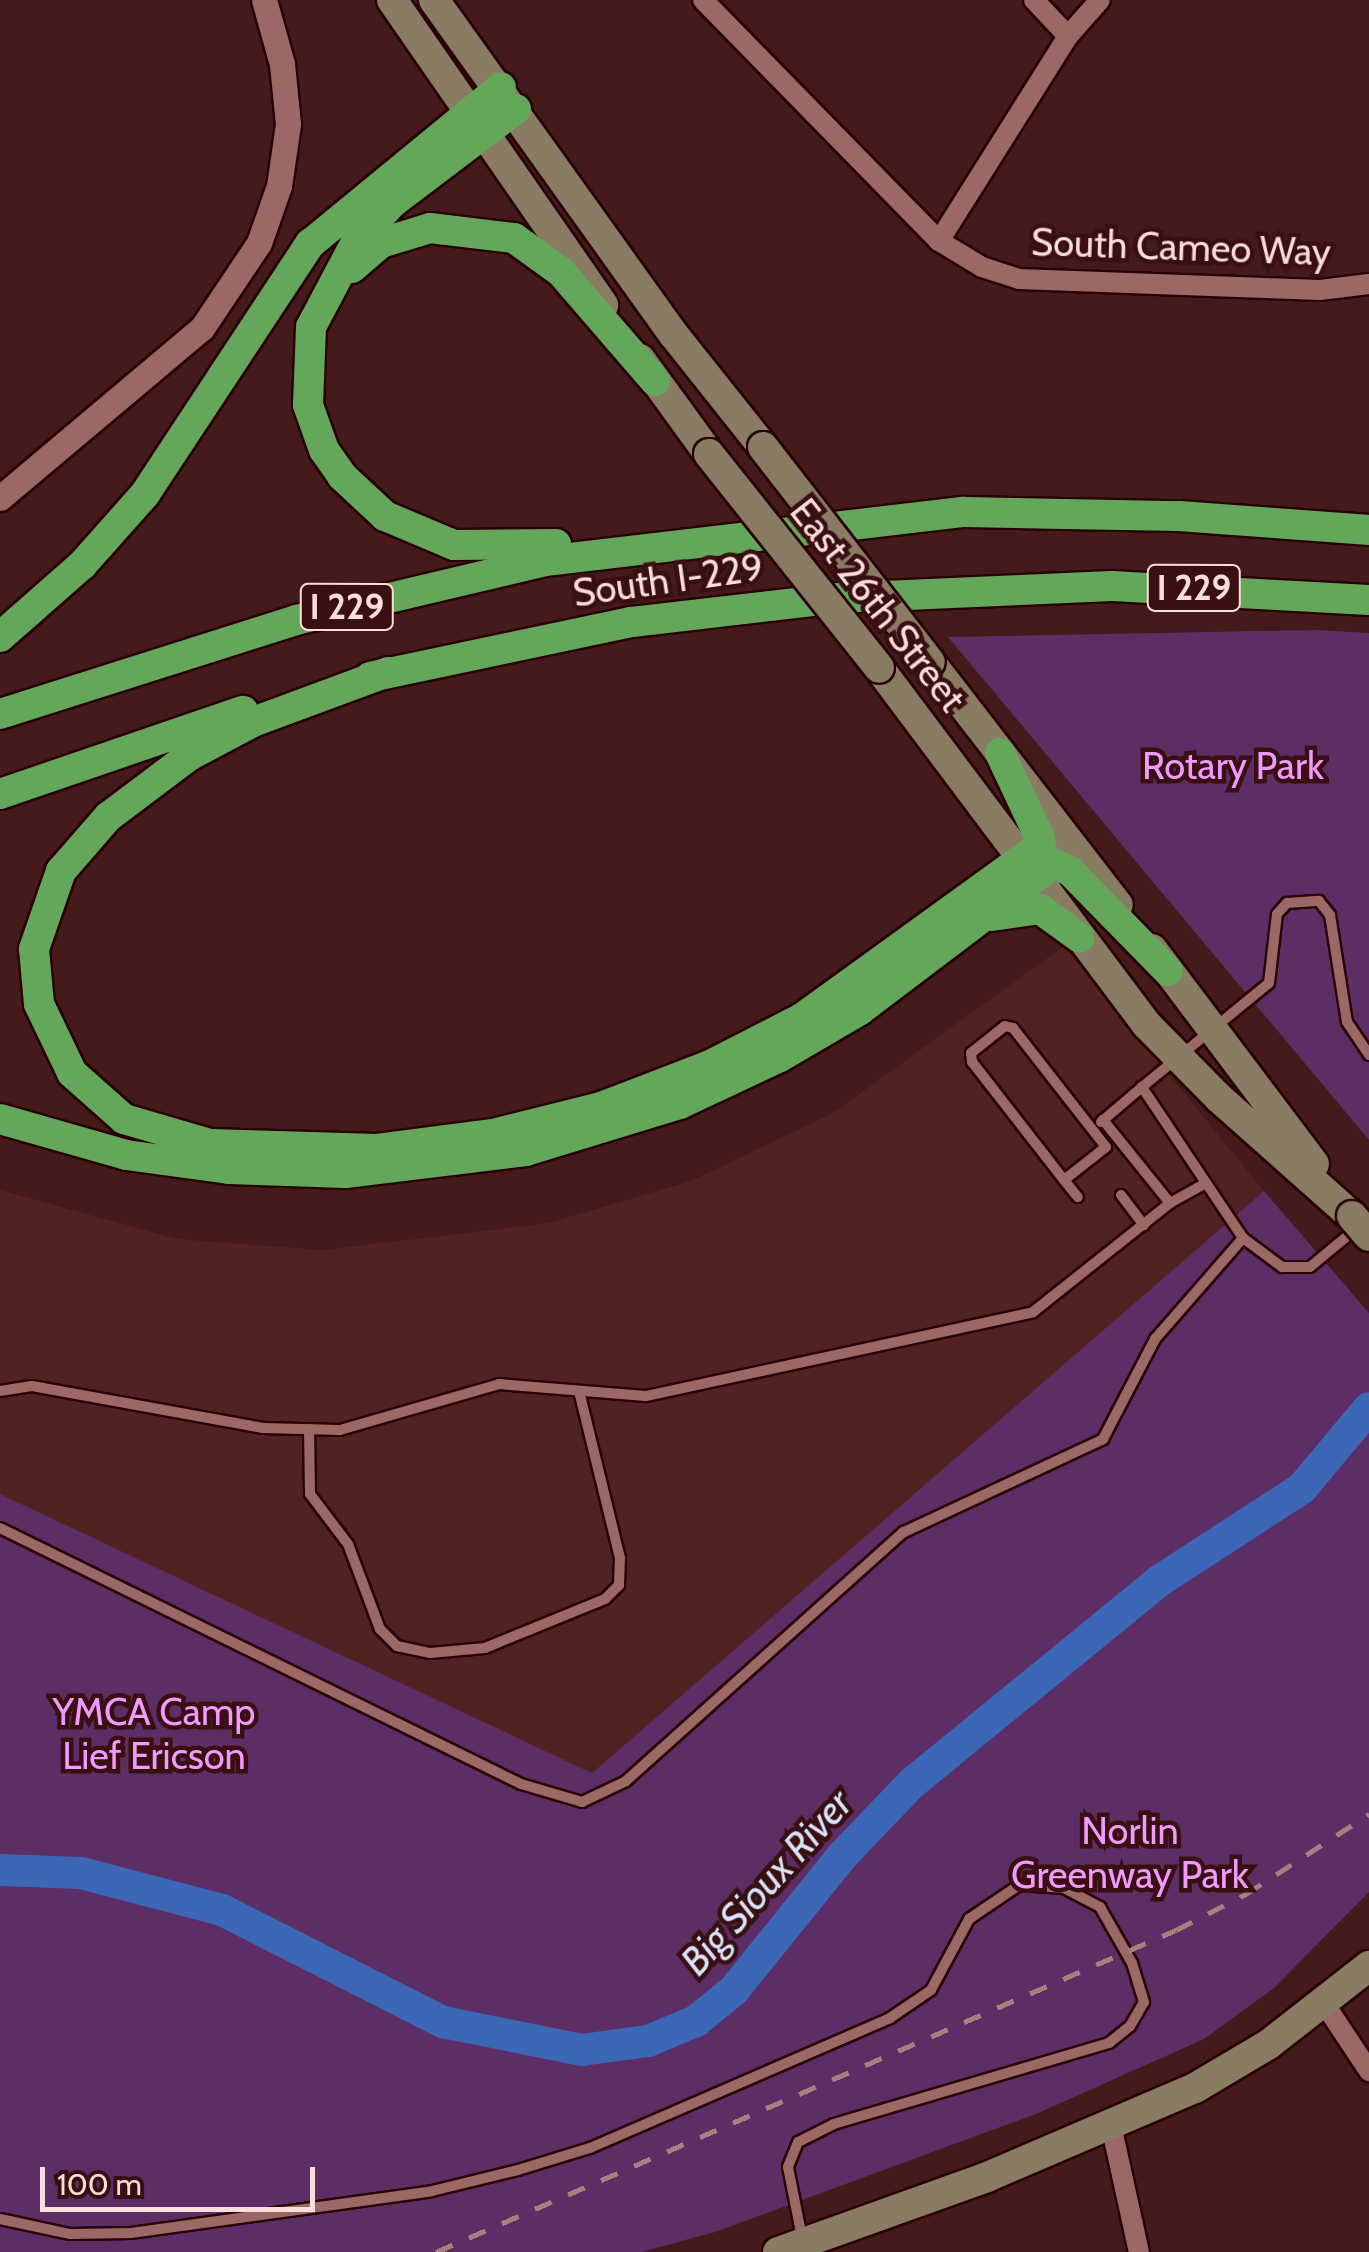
<!DOCTYPE html>
<style>
body{margin:0}
#map{position:relative;width:1369px;height:2252px;overflow:hidden;background:#441a1a;font-family:Cabin,sans-serif}
div>[style]{position:absolute}
[style*='--x']{left:calc(var(--x)*1px);top:calc(var(--y)*1px);width:calc(var(--w)*1px);rotate:calc(var(--a)*1deg)}
.built>*{inset:0;background:#522122}
.green>*{inset:0;background:#5d2e65}
.river>*{height:32px;margin:-16px;padding:0 16px;transform-origin:16px;border-radius:16px;background:#3c67b6}
.roads{filter:drop-shadow(2px 0 #280205) drop-shadow(-2px 0 #280205) drop-shadow(0 2px #280205) drop-shadow(0 -2px #280205)}
.service>*{height:10px;margin:-5px;padding:0 5px;transform-origin:5px;border-radius:5px;background:#9b6866}
.minor>*{height:20px;margin:-10px;padding:0 10px;transform-origin:10px;border-radius:10px;background:#9b6866}
.tertiary>*{height:25px;margin:-12.5px;padding:0 12.5px;transform-origin:12.5px;border-radius:12.5px;background:#9b6866}
.secondary>*{height:30px;margin:-15px;padding:0 15px;transform-origin:15px;border-radius:15px;background:#8a7b63}
.motorway>*{height:30px;margin:-15px;padding:0 15px;transform-origin:15px;border-radius:15px;background:#64a75b}
.rail>*{height:5px;margin-top:-2.5px;transform-origin:0;background:repeating-linear-gradient(90deg,#a4807f 0 18px,transparent 0 36px)}
.bridges{filter:drop-shadow(2px 0 #280205) drop-shadow(-2px 0 #280205) drop-shadow(0 2px #280205) drop-shadow(0 -2px #280205)}
.secondary-bridge>*{height:30px;margin:-15px;padding:0 15px;transform-origin:15px;border-radius:15px;background:#8a7b63}
span{translate:-50% -50%;white-space:nowrap;text-align:center;line-height:1.15;-webkit-text-stroke:9px #390f11;paint-order:stroke}
.shield-label span{padding:2px 8px;background:#390f11;border:2px solid;border-radius:8px;-webkit-text-stroke-width:0}
.shield-label{font-size:35px;color:#fbdddc;font-weight:700}
.street-label{font-size:38px;color:#fbdddc}
.park-label{font-size:38px;color:#f09aff}
.water-label{font-size:40px;color:#d7e3f9;font-style:italic}
.scale{position:absolute;left:40px;top:2167px;width:275px;height:45px;box-sizing:border-box;border:5px solid #fbdddc;border-top:0;padding-left:12px;font-size:30px;line-height:35px;white-space:nowrap;color:#fbdddc;-webkit-text-stroke:8px #390f11;paint-order:stroke}
</style>
<div id="map">
<div class="built">
<i style="clip-path:polygon(1064px 946px,1264px 1191px,592px 1773px,0 1494px,0 1190px,177px 1239px,322px 1250px,549px 1223px,691px 1181px,833px 1113px)"></i>
</div>
<div class="green">
<i style="clip-path:polygon(1316px 630px,1369px 633px,1369px 1140px,948px 637px)"></i>
<i style="clip-path:polygon(1264px 1191px,1369px 1313px,1369px 1892px,1274px 1988px,1204px 2039px,1036px 2114px,715px 2232px,641px 2252px,0 2252px,0 1494px,592px 1773px)"></i>
</div>
<div class="river">
<i style="--x:0;--y:1870;--w:81;--a:2.1"></i>
<i style="--x:81;--y:1873;--w:146;--a:14.7"></i>
<i style="--x:222;--y:1910;--w:248;--a:26.9"></i>
<i style="--x:443;--y:2022;--w:142;--a:11.4"></i>
<i style="--x:582;--y:2050;--w:67;--a:-7.8"></i>
<i style="--x:648;--y:2041;--w:52;--a:-22.6"></i>
<i style="--x:696;--y:2021;--w:49;--a:-39.2"></i>
<i style="--x:734;--y:1990;--w:174;--a:-51.1"></i>
<i style="--x:843;--y:1855;--w:98;--a:-46.2"></i>
<i style="--x:911;--y:1784;--w:320;--a:-39.3"></i>
<i style="--x:1159;--y:1581;--w:171;--a:-33"></i>
<i style="--x:1302;--y:1488;--w:104;--a:-50.1"></i>
</div>
<div class="roads">
<div class="service">
<i style="--x:1005;--y:1026;--w:8;--a:14"></i>
<i style="--x:1013;--y:1028;--w:151;--a:52"></i>
<i style="--x:1106;--y:1147;--w:53;--a:141.8"></i>
<i style="--x:1064;--y:1180;--w:150;--a:-127.9"></i>
<i style="--x:972;--y:1062;--w:9;--a:-96"></i>
<i style="--x:971;--y:1053;--w:43;--a:-38.5"></i>
<i style="--x:1101;--y:1122;--w:54;--a:-40.5"></i>
<i style="--x:1064;--y:1180;--w:22;--a:51"></i>
<i style="--x:1121;--y:1195;--w:38;--a:53"></i>
<i style="--x:1170;--y:1203;--w:41;--a:-29.1"></i>
<i style="--x:1243;--y:1238;--w:182;--a:-123.8"></i>
<i style="--x:1142;--y:1087;--w:164;--a:-39.3"></i>
<i style="--x:1269;--y:983;--w:69;--a:-83.4"></i>
<i style="--x:1277;--y:914;--w:15;--a:-48"></i>
<i style="--x:1287;--y:903;--w:32;--a:-4"></i>
<i style="--x:1319;--y:901;--w:18;--a:52"></i>
<i style="--x:1330;--y:915;--w:108;--a:81"></i>
<i style="--x:1347;--y:1022;--w:40;--a:56"></i>
<i style="--x:0;--y:1391;--w:32;--a:-9"></i>
<i style="--x:32;--y:1386;--w:235;--a:10.3"></i>
<i style="--x:263;--y:1428;--w:77;--a:1.5"></i>
<i style="--x:340;--y:1430;--w:166;--a:-16.1"></i>
<i style="--x:499;--y:1384;--w:147;--a:4.7"></i>
<i style="--x:646;--y:1396;--w:396;--a:-12.2"></i>
<i style="--x:1033;--y:1312;--w:175;--a:-38.5"></i>
<i style="--x:1170;--y:1203;--w:107;--a:-128.9"></i>
<i style="--x:309;--y:1429;--w:65;--a:89.1"></i>
<i style="--x:310;--y:1494;--w:63;--a:52.8"></i>
<i style="--x:348;--y:1544;--w:91;--a:69.4"></i>
<i style="--x:380;--y:1629;--w:24;--a:45"></i>
<i style="--x:397;--y:1646;--w:34;--a:12"></i>
<i style="--x:430;--y:1653;--w:55;--a:-5.2"></i>
<i style="--x:485;--y:1648;--w:130;--a:-22.2"></i>
<i style="--x:605;--y:1599;--w:20;--a:-45"></i>
<i style="--x:619;--y:1585;--w:27;--a:-88"></i>
<i style="--x:620;--y:1558;--w:172;--a:-103.8"></i>
<i style="--x:0;--y:1528;--w:580;--a:26.17"></i>
<i style="--x:521;--y:1784;--w:64;--a:16.4"></i>
<i style="--x:582;--y:1802;--w:49;--a:-25.5"></i>
<i style="--x:626;--y:1781;--w:373;--a:-41.9"></i>
<i style="--x:904;--y:1532;--w:220;--a:-25"></i>
<i style="--x:1103;--y:1439;--w:113;--a:-62.5"></i>
<i style="--x:1155;--y:1339;--w:134;--a:-48.9"></i>
<i style="--x:1243;--y:1238;--w:49;--a:36.6"></i>
<i style="--x:1282;--y:1267;--w:28;--a:0"></i>
<i style="--x:1310;--y:1267;--w:61;--a:-39.7"></i>
<i style="--x:0;--y:2219;--w:72;--a:12.1"></i>
<i style="--x:70;--y:2234;--w:61;--a:-0.9"></i>
<i style="--x:131;--y:2233;--w:304;--a:-7.9"></i>
<i style="--x:432;--y:2191;--w:89;--a:-13.7"></i>
<i style="--x:518;--y:2170;--w:75;--a:-17"></i>
<i style="--x:590;--y:2148;--w:327;--a:-23.4"></i>
<i style="--x:890;--y:2018;--w:50;--a:-34.3"></i>
<i style="--x:931;--y:1990;--w:81;--a:-61.8"></i>
<i style="--x:969;--y:1919;--w:60;--a:-34.2"></i>
<i style="--x:1019;--y:1885;--w:45;--a:3.8"></i>
<i style="--x:1064;--y:1888;--w:41;--a:27.8"></i>
<i style="--x:1100;--y:1907;--w:64;--a:60.3"></i>
<i style="--x:1132;--y:1963;--w:41;--a:72.9"></i>
<i style="--x:1144;--y:2002;--w:28;--a:120"></i>
<i style="--x:1130;--y:2026;--w:27;--a:141"></i>
<i style="--x:1109;--y:2043;--w:287;--a:163.6"></i>
<i style="--x:834;--y:2124;--w:40;--a:153.4"></i>
<i style="--x:798;--y:2142;--w:27;--a:112"></i>
<i style="--x:788;--y:2167;--w:72;--a:78.8"></i>
</div>
<div class="minor">
<i style="--x:703;--y:0;--w:337;--a:45.6"></i>
<i style="--x:939;--y:241;--w:50;--a:31.2"></i>
<i style="--x:982;--y:267;--w:39;--a:18"></i>
<i style="--x:1019;--y:279;--w:301;--a:2.1"></i>
<i style="--x:1320;--y:290;--w:49;--a:-7"></i>
<i style="--x:1034;--y:0;--w:50;--a:46.6"></i>
<i style="--x:939;--y:241;--w:242;--a:-57.8"></i>
<i style="--x:1068;--y:36;--w:48;--a:-48.4"></i>
<i style="--x:1324;--y:2003;--w:82;--a:56.5"></i>
<i style="--x:1111;--y:2125;--w:130;--a:77.6"></i>
</div>
<div class="tertiary">
<i style="--x:0;--y:498;--w:264;--a:-40.1"></i>
<i style="--x:202;--y:328;--w:102;--a:-56.2"></i>
<i style="--x:259;--y:243;--w:60;--a:-70.7"></i>
<i style="--x:279;--y:186;--w:63;--a:-81.7"></i>
<i style="--x:288;--y:124;--w:60;--a:-95.7"></i>
<i style="--x:282;--y:64;--w:66;--a:-105.7"></i>
</div>
<div class="secondary">
<i style="--x:392;--y:0;--w:371;--a:55.3"></i>
<i style="--x:434;--y:0;--w:412;--a:54.4"></i>
<i style="--x:674;--y:335;--w:143;--a:51.5"></i>
<i style="--x:640;--y:359;--w:117;--a:54"></i>
<i style="--x:930;--y:662;--w:307;--a:52.3"></i>
<i style="--x:879;--y:668;--w:446;--a:53.1"></i>
<i style="--x:1147;--y:1025;--w:103;--a:45.4"></i>
<i style="--x:1219;--y:1098;--w:178;--a:41.6"></i>
<i style="--x:1152;--y:949;--w:269;--a:53"></i>
<i style="--x:778;--y:2252;--w:222;--a:-19.7"></i>
<i style="--x:987;--y:2177;--w:226;--a:-23.2"></i>
<i style="--x:1195;--y:2088;--w:86;--a:-30.7"></i>
<i style="--x:1269;--y:2044;--w:127;--a:-38"></i>
</div>
<div class="motorway">
<i style="--x:516;--y:109;--w:156;--a:142.8"></i>
<i style="--x:392;--y:203;--w:53;--a:132.7"></i>
<i style="--x:356;--y:242;--w:96;--a:117.9"></i>
<i style="--x:311;--y:327;--w:78;--a:92.2"></i>
<i style="--x:308;--y:405;--w:48;--a:70.4"></i>
<i style="--x:324;--y:450;--w:32;--a:55"></i>
<i style="--x:342;--y:476;--w:59;--a:42.9"></i>
<i style="--x:385;--y:516;--w:75;--a:22.8"></i>
<i style="--x:454;--y:545;--w:102;--a:-0.6"></i>
<i style="--x:352;--y:268;--w:38;--a:-41"></i>
<i style="--x:381;--y:243;--w:51;--a:-17"></i>
<i style="--x:430;--y:228;--w:85;--a:6.8"></i>
<i style="--x:514;--y:238;--w:58;--a:35.9"></i>
<i style="--x:561;--y:272;--w:144;--a:49.2"></i>
<i style="--x:0;--y:637;--w:109;--a:-41.3"></i>
<i style="--x:82;--y:565;--w:95;--a:-48.4"></i>
<i style="--x:145;--y:494;--w:300;--a:-56.6"></i>
<i style="--x:310;--y:244;--w:247;--a:-39.4"></i>
<i style="--x:388;--y:672;--w:144;--a:159.7"></i>
<i style="--x:253;--y:722;--w:72;--a:152"></i>
<i style="--x:189;--y:756;--w:101;--a:143"></i>
<i style="--x:108;--y:817;--w:72;--a:131"></i>
<i style="--x:61;--y:871;--w:83;--a:109.1"></i>
<i style="--x:34;--y:949;--w:55;--a:84.8"></i>
<i style="--x:39;--y:1004;--w:76;--a:64.4"></i>
<i style="--x:72;--y:1073;--w:69;--a:41.5"></i>
<i style="--x:124;--y:1119;--w:90;--a:16.2"></i>
<i style="--x:210;--y:1144;--w:167;--a:1.7"></i>
<i style="--x:377;--y:1149;--w:117;--a:-7.4"></i>
<i style="--x:493;--y:1134;--w:111;--a:-14"></i>
<i style="--x:601;--y:1107;--w:117;--a:-21.1"></i>
<i style="--x:710;--y:1065;--w:103;--a:-27.1"></i>
<i style="--x:802;--y:1018;--w:281;--a:-35.9"></i>
<i style="--x:1030;--y:853;--w:44;--a:24.2"></i>
<i style="--x:1070;--y:871;--w:140;--a:45.6"></i>
<i style="--x:370;--y:677;--w:268;--a:-11.9"></i>
<i style="--x:632;--y:622;--w:207;--a:-6.6"></i>
<i style="--x:838;--y:598;--w:274;--a:-2.5"></i>
<i style="--x:1112;--y:586;--w:257;--a:3.1"></i>
<i style="--x:0;--y:714;--w:311;--a:-17.6"></i>
<i style="--x:296;--y:620;--w:256;--a:-13.3"></i>
<i style="--x:545;--y:561;--w:422;--a:-6.7"></i>
<i style="--x:964;--y:512;--w:215;--a:1.1"></i>
<i style="--x:1179;--y:516;--w:191;--a:4.2"></i>
<i style="--x:0;--y:794;--w:257;--a:-18.9"></i>
<i style="--x:992;--y:916;--w:49;--a:-8.3"></i>
<i style="--x:1040;--y:909;--w:49;--a:35.9"></i>
<i style="--x:0;--y:1119;--w:131;--a:15.9"></i>
<i style="--x:126;--y:1155;--w:104;--a:7.7"></i>
<i style="--x:229;--y:1169;--w:116;--a:2"></i>
<i style="--x:345;--y:1173;--w:182;--a:-6.9"></i>
<i style="--x:526;--y:1151;--w:161;--a:-17"></i>
<i style="--x:680;--y:1104;--w:110;--a:-25.2"></i>
<i style="--x:780;--y:1057;--w:93;--a:-30.4"></i>
<i style="--x:860;--y:1010;--w:231;--a:-37.1"></i>
<i style="--x:1044;--y:871;--w:33;--a:-97"></i>
<i style="--x:1040;--y:838;--w:94;--a:-115.2"></i>
</div>
</div>
<div class="rail">
<i style="--x:436;--y:2252;--w:807;--a:-23.52"></i>
<i style="--x:1176;--y:1930;--w:79;--a:-27.2"></i>
<i style="--x:1246;--y:1894;--w:147;--a:-33"></i>
</div>
<div class="bridges">
<div class="secondary-bridge">
<i style="--x:763;--y:447;--w:272;--a:52.2"></i>
<i style="--x:709;--y:454;--w:273;--a:51.5"></i>
<i style="--x:1352;--y:1216;--w:26;--a:50"></i>
</div>
</div>
<div class="shield-label">
<span style="left:1194px;top:588px">I 229</span>
<span style="left:347px;top:607px">I 229</span>
</div>
<div class="street-label">
<span style="left:1181px;top:247px;rotate:2deg">South Cameo Way</span>
<span style="left:668px;top:580px;rotate:-8deg">South I-229</span>
<span style="left:878px;top:605px;rotate:52deg">East 26th Street</span>
</div>
<div class="park-label">
<span style="left:1233px;top:766px">Rotary Park</span>
<span style="left:154px;top:1734px">YMCA Camp<br>Lief Ericson</span>
<span style="left:1130px;top:1853px">Norlin<br>Greenway Park</span>
</div>
<div class="water-label">
<span style="left:766px;top:1882px;rotate:-48deg">Big Sioux River</span>
</div>
<div class="scale">100 m</div>
</div>
